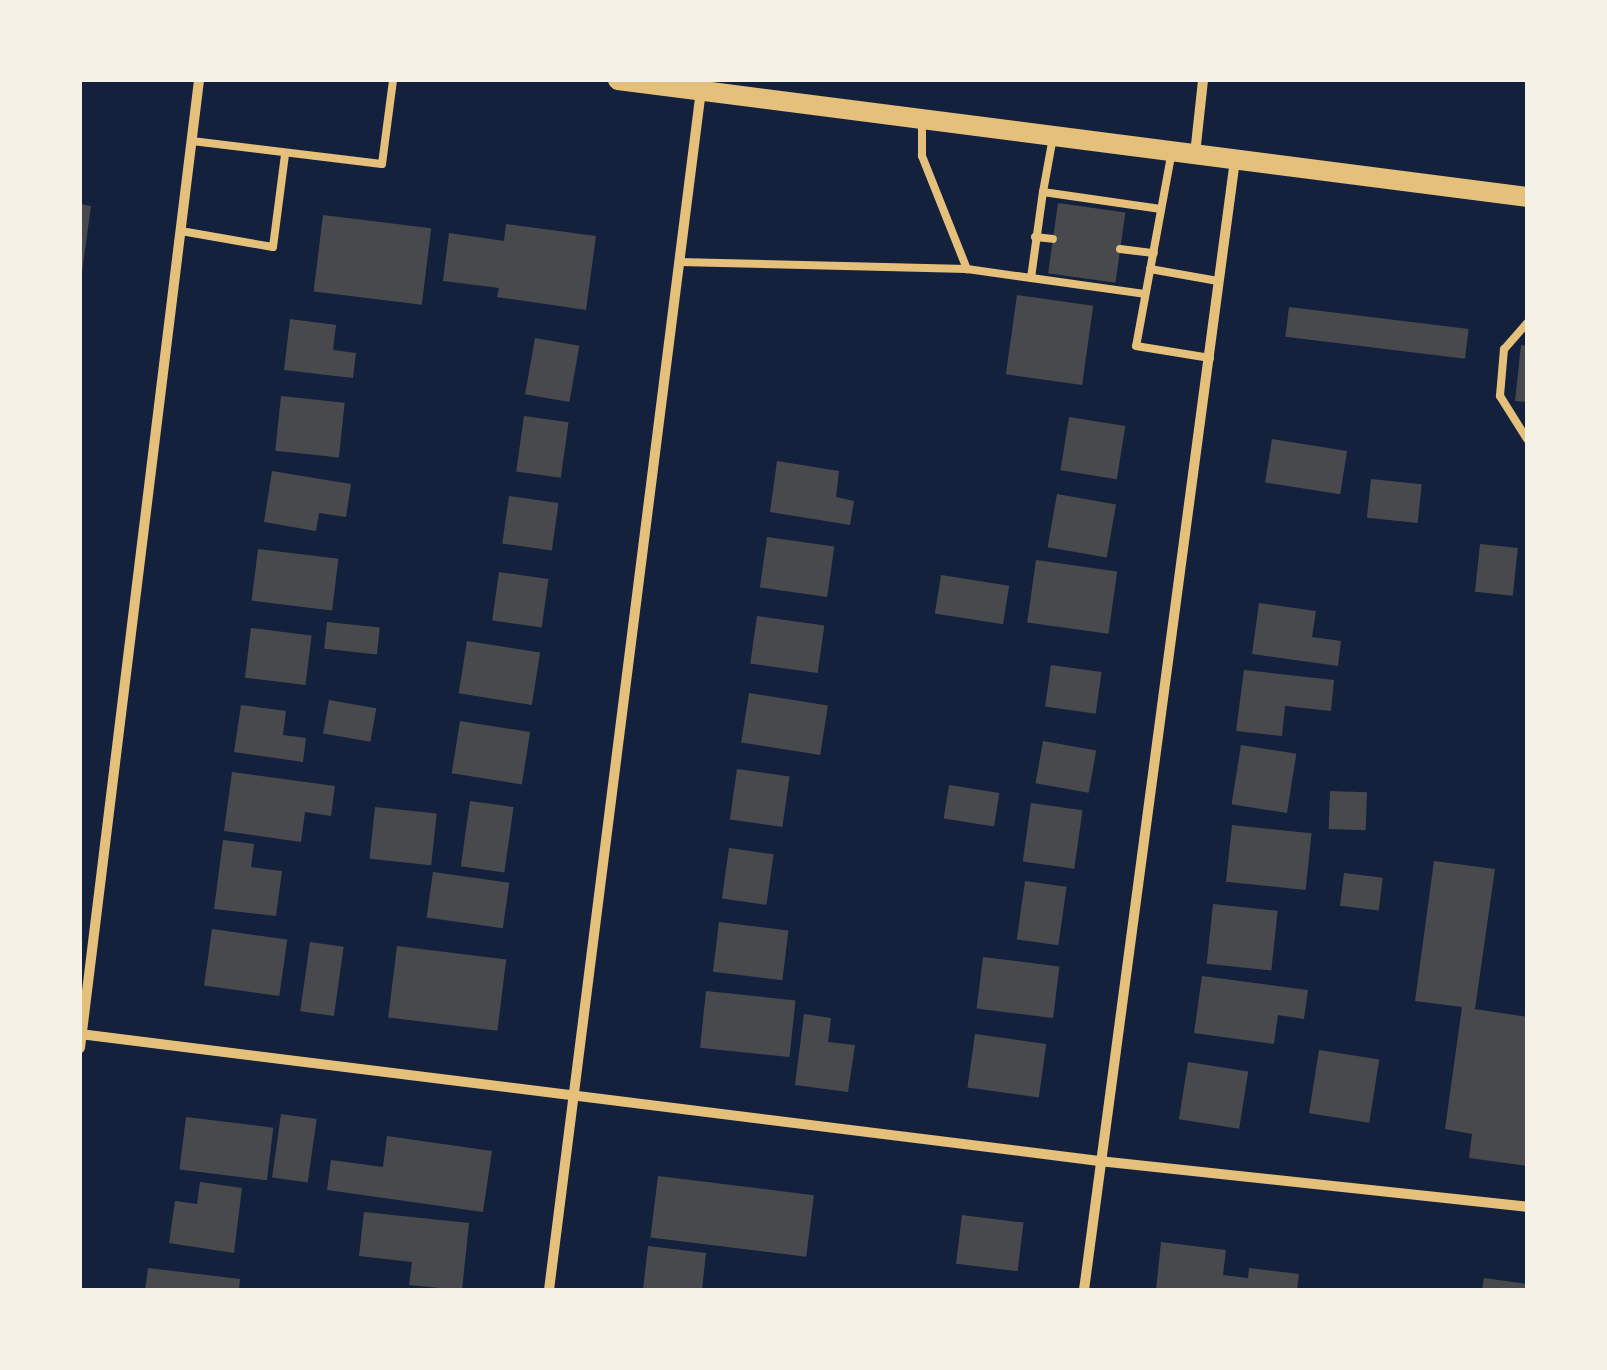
<!DOCTYPE html>
<style>
body{margin:0}
#map{position:relative;width:1607px;height:1370px;overflow:hidden;background:#14213d;font-family:"Source Sans 3",sans-serif}
div>[style]{position:absolute}
[style*='--x']{left:calc(var(--x)*1px);top:calc(var(--y)*1px);width:calc(var(--w)*1px);rotate:calc(var(--a)*1deg)}
.building>*{inset:0;background:#48494c;transform-origin:0 0}
.service>*{height:8px;margin:-4px;padding:0 4px;transform-origin:4px;border-radius:4px;background:#e5c07b}
.minor>*{height:10px;margin:-5px;padding:0 5px;transform-origin:5px;border-radius:5px;background:#e5c07b}
.secondary>*{height:20px;margin:-10px;padding:0 10px;transform-origin:10px;border-radius:10px;background:#e5c07b}
span{translate:-50% -50%;white-space:nowrap;text-align:center;line-height:1.15;-webkit-text-stroke:10px #f6f1e7;paint-order:stroke}
.frame{position:absolute;inset:0;border:82px solid #f6f1e7;pointer-events:none}
</style>
<div id="map">
<div class="building">
<i style="left:1058px;top:203px;width:68px;height:71px;rotate:8deg"></i>
<i style="clip-path:polygon(80px 204px,91px 206px,82px 272px,80px 272px)"></i>
<i style="left:323px;top:215px;width:109px;height:77px;rotate:7deg"></i>
<i style="clip-path:polygon(506px 224px,596px 236px,586px 310px,497px 297px,499px 288px,443px 281px,449px 233px,504px 241px)"></i>
<i style="left:1017px;top:295px;width:77px;height:80px;rotate:8deg"></i>
<i style="left:1289px;top:307px;width:181px;height:30px;rotate:7deg"></i>
<i style="clip-path:polygon(290px 319px,336px 325px,333px 350px,356px 353px,353px 378px,284px 370px)"></i>
<i style="left:535px;top:338px;width:45px;height:57px;rotate:10deg"></i>
<i style="clip-path:polygon(1521px 345px,1527px 346px,1527px 402px,1515px 401px)"></i>
<i style="left:281px;top:396px;width:64px;height:55px;rotate:6deg"></i>
<i style="left:524px;top:416px;width:45px;height:56px;rotate:8deg"></i>
<i style="left:1069px;top:417px;width:57px;height:54px;rotate:9deg"></i>
<i style="left:1272px;top:439px;width:76px;height:44px;rotate:9deg"></i>
<i style="clip-path:polygon(777px 461px,839px 471px,836px 497px,854px 501px,850px 525px,770px 512px)"></i>
<i style="clip-path:polygon(272px 471px,351px 484px,346px 517px,319px 513px,316px 531px,264px 522px)"></i>
<i style="left:1371px;top:479px;width:51px;height:39px;rotate:6deg"></i>
<i style="left:1057px;top:494px;width:60px;height:54px;rotate:10deg"></i>
<i style="left:509px;top:496px;width:50px;height:48px;rotate:8deg"></i>
<i style="left:767px;top:537px;width:68px;height:51px;rotate:8deg"></i>
<i style="left:1480px;top:544px;width:38px;height:48px;rotate:6deg"></i>
<i style="left:258px;top:549px;width:81px;height:52px;rotate:7deg"></i>
<i style="left:1036px;top:560px;width:82px;height:63px;rotate:8deg"></i>
<i style="left:499px;top:572px;width:50px;height:49px;rotate:8deg"></i>
<i style="left:941px;top:575px;width:69px;height:39px;rotate:9deg"></i>
<i style="clip-path:polygon(1259px 603px,1316px 611px,1312px 637px,1341px 641px,1338px 666px,1252px 654px)"></i>
<i style="left:757px;top:616px;width:68px;height:48px;rotate:8deg"></i>
<i style="left:327px;top:622px;width:53px;height:27px;rotate:6deg"></i>
<i style="left:251px;top:628px;width:61px;height:50px;rotate:7deg"></i>
<i style="left:467px;top:641px;width:74px;height:53px;rotate:9deg"></i>
<i style="left:1051px;top:665px;width:51px;height:42px;rotate:8deg"></i>
<i style="clip-path:polygon(1244px 670px,1334px 680px,1331px 711px,1285px 706px,1282px 736px,1236px 731px)"></i>
<i style="left:749px;top:693px;width:80px;height:50px;rotate:9deg"></i>
<i style="left:329px;top:700px;width:48px;height:34px;rotate:10deg"></i>
<i style="clip-path:polygon(241px 705px,286px 711px,283px 735px,306px 738px,303px 762px,234px 752px)"></i>
<i style="left:460px;top:721px;width:71px;height:53px;rotate:9deg"></i>
<i style="left:1043px;top:741px;width:54px;height:43px;rotate:10deg"></i>
<i style="left:1241px;top:745px;width:56px;height:60px;rotate:9deg"></i>
<i style="left:737px;top:769px;width:53px;height:51px;rotate:8deg"></i>
<i style="clip-path:polygon(232px 772px,335px 786px,331px 816px,305px 812px,301px 842px,224px 831px)"></i>
<i style="left:949px;top:785px;width:51px;height:34px;rotate:9deg"></i>
<i style="left:1330px;top:791px;width:37px;height:38px;rotate:2deg"></i>
<i style="left:470px;top:801px;width:44px;height:66px;rotate:8deg"></i>
<i style="left:1031px;top:803px;width:52px;height:59px;rotate:8deg"></i>
<i style="left:375px;top:807px;width:62px;height:52px;rotate:6deg"></i>
<i style="left:1232px;top:825px;width:80px;height:57px;rotate:6deg"></i>
<i style="clip-path:polygon(223px 840px,254px 844px,251px 867px,282px 871px,276px 916px,214px 909px)"></i>
<i style="left:729px;top:848px;width:45px;height:51px;rotate:8deg"></i>
<i style="clip-path:polygon(1434px 861px,1495px 869px,1475px 1009px,1527px 1017px,1527px 1166px,1469px 1158px,1472px 1134px,1445px 1129px,1462px 1007px,1415px 1001px)"></i>
<i style="left:433px;top:872px;width:77px;height:46px;rotate:8deg"></i>
<i style="left:1344px;top:873px;width:39px;height:33px;rotate:7deg"></i>
<i style="left:1025px;top:881px;width:42px;height:59px;rotate:8deg"></i>
<i style="left:1213px;top:904px;width:65px;height:60px;rotate:6deg"></i>
<i style="left:719px;top:922px;width:70px;height:50px;rotate:7deg"></i>
<i style="left:212px;top:929px;width:76px;height:57px;rotate:8deg"></i>
<i style="left:310px;top:942px;width:34px;height:70px;rotate:8deg"></i>
<i style="left:397px;top:946px;width:110px;height:72px;rotate:7deg"></i>
<i style="left:983px;top:957px;width:77px;height:52px;rotate:7deg"></i>
<i style="clip-path:polygon(1202px 976px,1308px 990px,1304px 1019px,1278px 1015px,1274px 1044px,1194px 1033px)"></i>
<i style="left:706px;top:991px;width:90px;height:57px;rotate:6deg"></i>
<i style="clip-path:polygon(804px 1014px,831px 1018px,828px 1042px,855px 1045px,848px 1092px,795px 1085px)"></i>
<i style="left:975px;top:1034px;width:72px;height:54px;rotate:8deg"></i>
<i style="left:1319px;top:1050px;width:61px;height:64px;rotate:9deg"></i>
<i style="left:1188px;top:1062px;width:61px;height:58px;rotate:9deg"></i>
<i style="left:281px;top:1114px;width:36px;height:64px;rotate:8deg"></i>
<i style="left:186px;top:1117px;width:88px;height:53px;rotate:7deg"></i>
<i style="clip-path:polygon(387px 1136px,492px 1151px,483px 1212px,327px 1190px,331px 1160px,383px 1167px)"></i>
<i style="left:658px;top:1176px;width:157px;height:62px;rotate:7deg"></i>
<i style="clip-path:polygon(200px 1182px,242px 1188px,234px 1253px,169px 1243px,175px 1201px,197px 1204px)"></i>
<i style="clip-path:polygon(364px 1212px,469px 1223px,462px 1290px,409px 1285px,412px 1262px,359px 1256px)"></i>
<i style="left:962px;top:1215px;width:62px;height:49px;rotate:7deg"></i>
<i style="clip-path:polygon(1161px 1242px,1226px 1250px,1223px 1275px,1248px 1278px,1249px 1268px,1299px 1274px,1297px 1290px,1156px 1290px)"></i>
<i style="clip-path:polygon(648px 1246px,706px 1253px,702px 1290px,643px 1290px)"></i>
<i style="clip-path:polygon(148px 1268px,240px 1279px,239px 1290px,145px 1290px)"></i>
<i style="clip-path:polygon(1484px 1278px,1527px 1284px,1527px 1290px,1482px 1290px)"></i>
</div>
<div class="service">
<i style="--x:922;--y:122;--w:34;--a:90"></i>
<i style="--x:922;--y:156;--w:122;--a:68.3"></i>
<i style="--x:192;--y:141;--w:191;--a:6.9"></i>
<i style="--x:382;--y:164;--w:85;--a:-82.5"></i>
<i style="--x:1171;--y:156;--w:193;--a:100.4"></i>
<i style="--x:1136;--y:346;--w:75;--a:9.2"></i>
<i style="--x:1043;--y:192;--w:56;--a:-79.7"></i>
<i style="--x:181;--y:231;--w:93;--a:9.9"></i>
<i style="--x:273;--y:247;--w:93;--a:-82.6"></i>
<i style="--x:1035;--y:237;--w:18;--a:6"></i>
<i style="--x:1120;--y:249;--w:34;--a:7"></i>
<i style="--x:679;--y:262;--w:288;--a:1.4"></i>
<i style="--x:967;--y:269;--w:179;--a:8"></i>
<i style="--x:1150;--y:269;--w:69;--a:10"></i>
<i style="--x:1031;--y:278;--w:87;--a:-82.1"></i>
<i style="--x:1043;--y:192;--w:119;--a:8.2"></i>
<i style="--x:1527;--y:323;--w:35;--a:131"></i>
<i style="--x:1504;--y:349;--w:47;--a:94.9"></i>
<i style="--x:1500;--y:396;--w:51;--a:57.9"></i>
</div>
<div class="minor">
<i style="--x:1195;--y:154;--w:74;--a:-83.8"></i>
<i style="--x:80;--y:1034;--w:1027;--a:7.1"></i>
<i style="--x:1099;--y:1161;--w:430;--a:6.1"></i>
<i style="--x:80;--y:1048;--w:975;--a:-82.99"></i>
<i style="--x:549;--y:1290;--w:1209;--a:-82.78"></i>
<i style="--x:1084;--y:1290;--w:1140;--a:-82.39"></i>
</div>
<div class="secondary">
<i style="--x:618;--y:80;--w:916;--a:7.33"></i>
</div>
<div class="frame"></div>
</div>
